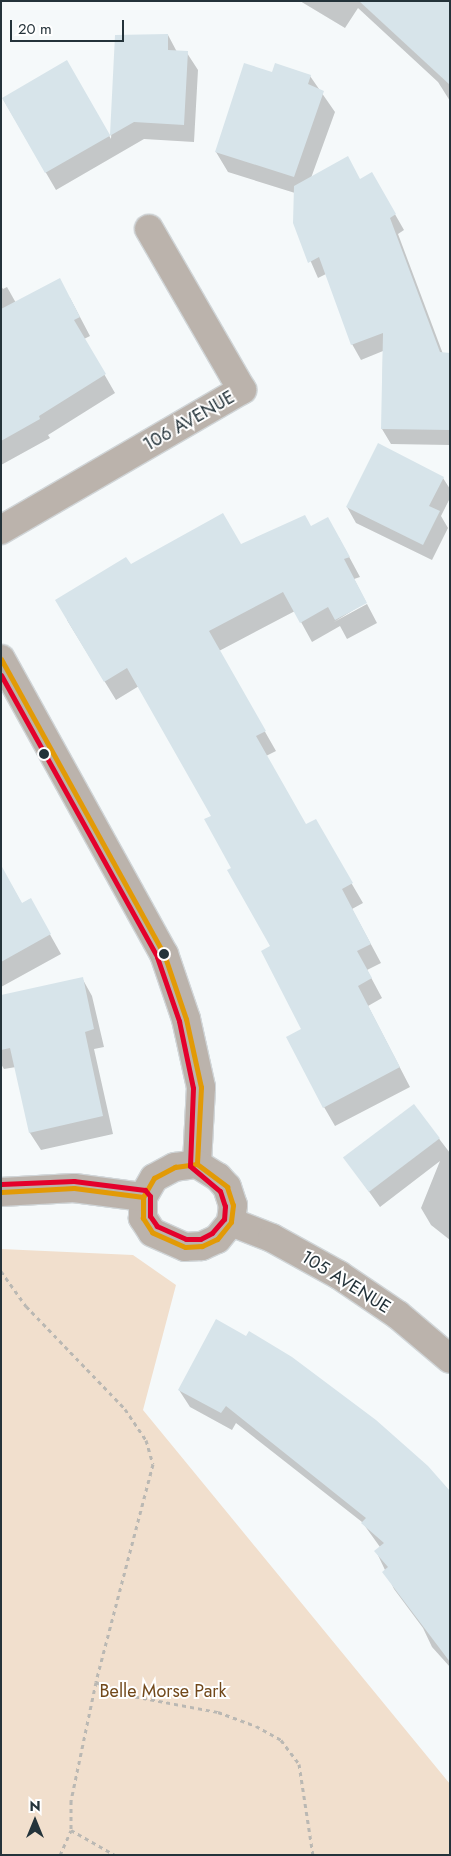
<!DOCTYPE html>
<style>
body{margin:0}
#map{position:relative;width:451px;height:1856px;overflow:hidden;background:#f5f9fa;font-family:Jost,sans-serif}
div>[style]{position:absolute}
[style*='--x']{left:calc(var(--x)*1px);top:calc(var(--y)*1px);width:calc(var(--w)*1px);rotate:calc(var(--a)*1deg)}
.green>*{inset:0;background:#f1dfcd}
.shadow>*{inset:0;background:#0003}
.building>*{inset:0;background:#d7e4ea;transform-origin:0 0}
.path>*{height:3px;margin-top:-1.5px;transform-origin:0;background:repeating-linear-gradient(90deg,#bab8b3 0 4px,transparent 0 8px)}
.roads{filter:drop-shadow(1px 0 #d0d5d7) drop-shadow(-1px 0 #d0d5d7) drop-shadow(0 1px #d0d5d7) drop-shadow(0 -1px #d0d5d7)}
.minor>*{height:28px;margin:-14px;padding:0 14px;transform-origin:14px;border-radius:14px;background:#bbb3ac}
.bus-1>*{height:5px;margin:-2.5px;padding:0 2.5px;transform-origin:2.5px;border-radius:2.5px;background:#e29a06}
.bus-2>*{height:5px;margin:-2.5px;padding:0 2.5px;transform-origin:2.5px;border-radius:2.5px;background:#e4002b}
.dots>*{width:14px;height:14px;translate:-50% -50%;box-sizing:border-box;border:2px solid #fff;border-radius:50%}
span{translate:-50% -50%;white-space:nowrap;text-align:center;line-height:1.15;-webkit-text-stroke:4px #fff;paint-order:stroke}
.street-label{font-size:18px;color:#24333a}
.park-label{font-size:18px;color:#71481a}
.frame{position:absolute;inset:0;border:2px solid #24333a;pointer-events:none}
.north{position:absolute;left:10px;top:1796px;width:50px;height:50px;-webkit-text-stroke:4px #fff;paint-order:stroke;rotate:0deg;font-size:14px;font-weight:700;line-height:20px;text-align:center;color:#24333a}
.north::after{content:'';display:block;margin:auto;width:18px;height:22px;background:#24333a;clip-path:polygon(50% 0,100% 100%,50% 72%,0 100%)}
.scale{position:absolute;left:10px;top:20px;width:114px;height:22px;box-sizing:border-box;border:2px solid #24333a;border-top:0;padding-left:6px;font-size:15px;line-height:18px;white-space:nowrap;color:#24333a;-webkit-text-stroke:4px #fff;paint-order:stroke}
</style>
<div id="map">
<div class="green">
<i style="clip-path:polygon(1px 1249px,133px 1255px,176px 1285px,143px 1410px,450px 1784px,450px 1855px,1px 1855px)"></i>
</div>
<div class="shadow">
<i style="clip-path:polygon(300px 1px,450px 1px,450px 101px,438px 82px,358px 8px,345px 28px)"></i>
<i style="clip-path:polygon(168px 35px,177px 52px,187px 53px,198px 70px,194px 142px,144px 139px,56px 190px,3px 99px,67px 62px,111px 139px,116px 36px)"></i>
<i style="clip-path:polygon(273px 74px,310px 76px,335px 112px,311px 178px,360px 180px,372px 174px,404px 230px,398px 234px,443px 354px,450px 354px,450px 445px,391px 444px,382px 429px,383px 351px,361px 360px,352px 344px,326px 274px,318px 278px,294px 223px,295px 193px,228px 172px,216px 152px)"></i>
<i style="clip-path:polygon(1px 286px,3px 289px,7px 287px,16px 303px,70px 298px,90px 336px,84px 339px,115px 393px,48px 435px,50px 438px,1px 465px)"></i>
<i style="clip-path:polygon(443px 478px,450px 489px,450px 498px,441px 516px,448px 528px,432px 560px,356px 523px,347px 507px)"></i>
<i style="clip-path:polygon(311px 528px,339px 538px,360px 577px,354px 579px,366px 602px,334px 622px,367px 604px,377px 623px,347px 639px,340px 626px,312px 642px,295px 611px,219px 651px,276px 751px,266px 756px,306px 826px,315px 821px,363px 903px,352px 909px,381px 963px,367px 970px,382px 998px,368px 1006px,410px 1087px,335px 1126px,324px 1107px,303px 1030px,272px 947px,232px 868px,212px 816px,139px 686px,116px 700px,67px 620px,130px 566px,240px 546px)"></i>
<i style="clip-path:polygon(1px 867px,22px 904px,30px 899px,61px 954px,1px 987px)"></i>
<i style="clip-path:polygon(82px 978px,92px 996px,104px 1047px,94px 1049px,113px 1134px,41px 1150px,30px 1133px,16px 1067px,4px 1069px,1px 1064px,1px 996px)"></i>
<i style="clip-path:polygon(414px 1106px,450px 1153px,450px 1240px,431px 1225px,421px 1208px,440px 1161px,380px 1207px,345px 1158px)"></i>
<i style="clip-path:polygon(217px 1321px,450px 1493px,450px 1667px,432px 1647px,423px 1628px,394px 1589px,376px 1551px,380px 1547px,362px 1522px,236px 1423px,232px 1430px,190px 1407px,179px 1390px)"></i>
</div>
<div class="building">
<i style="clip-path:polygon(359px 1px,450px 1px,450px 85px)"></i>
<i style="clip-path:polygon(168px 34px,168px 50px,188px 51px,184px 125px,134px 122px,45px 173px,2px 98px,67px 60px,110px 135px,115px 35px)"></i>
<i style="clip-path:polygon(244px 63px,272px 72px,275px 63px,311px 75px,308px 84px,324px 91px,294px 177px,215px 152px)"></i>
<i style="clip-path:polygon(348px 156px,360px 179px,372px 172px,396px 214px,390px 218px,440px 352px,450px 353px,450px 430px,381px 429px,383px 333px,351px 345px,319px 257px,308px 263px,293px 223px,294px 186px)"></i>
<i style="clip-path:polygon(60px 278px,80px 317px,74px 320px,106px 374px,39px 416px,40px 419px,1px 441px,1px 309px)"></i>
<i style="clip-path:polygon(378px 443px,444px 477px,429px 506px,440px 511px,423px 545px,346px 507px)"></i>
<i style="clip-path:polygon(223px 513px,241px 544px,305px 515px,311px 526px,328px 517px,350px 557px,344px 559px,367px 603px,335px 620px,328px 607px,300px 623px,283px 592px,209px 631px,266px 731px,256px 736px,306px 824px,316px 819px,353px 883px,342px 889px,371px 944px,357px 951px,372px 978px,358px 986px,400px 1067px,323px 1108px,286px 1037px,301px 1029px,261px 951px,270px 946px,227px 870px,231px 868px,204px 819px,211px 816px,127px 668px,104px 682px,55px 600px,126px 557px,131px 564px)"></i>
<i style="clip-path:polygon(1px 865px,22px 903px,31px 898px,51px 934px,1px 962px)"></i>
<i style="clip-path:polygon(83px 977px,94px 1029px,85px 1032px,103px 1116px,29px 1133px,10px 1048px,1px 1050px,1px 995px)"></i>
<i style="left:414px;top:1104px;width:43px;height:89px;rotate:53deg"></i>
<i style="clip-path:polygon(216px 1319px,246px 1336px,249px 1331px,292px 1357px,376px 1420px,428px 1466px,450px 1491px,450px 1662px,382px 1572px,388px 1567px,374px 1551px,384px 1543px,361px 1523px,366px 1518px,226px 1406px,221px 1413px,178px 1390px)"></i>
</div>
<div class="path">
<i style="--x:1;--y:1271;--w:43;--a:54.5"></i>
<i style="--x:26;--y:1306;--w:143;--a:46.1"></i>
<i style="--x:125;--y:1409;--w:37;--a:56"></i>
<i style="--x:146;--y:1440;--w:25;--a:74"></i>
<i style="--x:153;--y:1464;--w:225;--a:104.7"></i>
<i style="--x:96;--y:1682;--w:122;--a:101.9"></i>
<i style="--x:71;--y:1801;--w:29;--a:90"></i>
<i style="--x:71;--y:1830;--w:51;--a:29.6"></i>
<i style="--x:96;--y:1682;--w:34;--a:23"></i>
<i style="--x:127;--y:1695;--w:93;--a:10.6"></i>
<i style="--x:218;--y:1712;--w:40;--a:20.2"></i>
<i style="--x:256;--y:1726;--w:29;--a:29"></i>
<i style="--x:281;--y:1740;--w:30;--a:53"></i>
<i style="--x:299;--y:1764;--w:92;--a:81.3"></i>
<i style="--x:60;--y:1855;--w:27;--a:-66"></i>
</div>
<div class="roads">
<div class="minor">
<i style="--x:1;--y:530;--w:279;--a:-30.2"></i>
<i style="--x:242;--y:390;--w:186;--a:-120"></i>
<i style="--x:1;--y:659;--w:337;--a:61.1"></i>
<i style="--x:164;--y:954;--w:69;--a:71.3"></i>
<i style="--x:186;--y:1019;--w:70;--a:77.6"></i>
<i style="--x:201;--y:1087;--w:77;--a:93"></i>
<i style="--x:197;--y:1164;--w:25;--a:32"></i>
<i style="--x:218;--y:1177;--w:13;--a:48"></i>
<i style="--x:227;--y:1187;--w:19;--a:72"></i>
<i style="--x:233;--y:1205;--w:17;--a:97"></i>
<i style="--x:231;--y:1222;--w:22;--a:129"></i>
<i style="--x:217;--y:1239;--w:17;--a:155"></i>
<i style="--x:202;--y:1246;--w:17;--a:177"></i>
<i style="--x:185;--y:1247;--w:36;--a:-156"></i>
<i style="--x:152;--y:1232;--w:17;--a:-123"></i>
<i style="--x:143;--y:1218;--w:21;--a:-90"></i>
<i style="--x:143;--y:1197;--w:22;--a:-60"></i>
<i style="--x:154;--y:1178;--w:24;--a:-28"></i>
<i style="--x:175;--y:1167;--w:22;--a:-8"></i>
<i style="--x:1;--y:1192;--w:73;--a:-3.1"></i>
<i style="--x:74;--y:1188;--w:70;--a:7.4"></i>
<i style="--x:231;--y:1222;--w:44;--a:21.3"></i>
<i style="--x:272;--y:1238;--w:77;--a:28.9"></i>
<i style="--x:339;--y:1275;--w:71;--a:34.1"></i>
<i style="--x:398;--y:1315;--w:68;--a:40.2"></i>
</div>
</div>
<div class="bus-1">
<i style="--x:1;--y:659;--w:337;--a:61.1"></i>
<i style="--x:164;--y:954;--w:69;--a:71.3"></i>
<i style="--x:186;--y:1019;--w:70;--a:77.6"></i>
<i style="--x:201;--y:1087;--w:77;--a:93"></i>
<i style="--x:197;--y:1164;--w:38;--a:37"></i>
<i style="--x:227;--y:1187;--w:19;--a:72"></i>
<i style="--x:233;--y:1205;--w:17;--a:97"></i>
<i style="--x:231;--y:1222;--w:22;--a:129"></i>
<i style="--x:217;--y:1239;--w:17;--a:155"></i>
<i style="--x:202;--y:1246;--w:17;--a:177"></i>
<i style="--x:185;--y:1247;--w:36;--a:-156"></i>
<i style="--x:152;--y:1232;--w:17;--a:-123"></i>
<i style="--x:143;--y:1218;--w:21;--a:-90"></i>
<i style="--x:143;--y:1197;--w:22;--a:-60"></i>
<i style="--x:154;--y:1178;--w:24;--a:-28"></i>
<i style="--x:175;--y:1167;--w:22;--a:-8"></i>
<i style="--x:1;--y:1192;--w:73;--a:-3.1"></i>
<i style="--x:74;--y:1188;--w:70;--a:7.4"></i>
</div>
<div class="bus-2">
<i style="--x:1;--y:675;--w:322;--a:61"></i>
<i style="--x:157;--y:957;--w:68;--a:71"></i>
<i style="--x:179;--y:1021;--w:68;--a:78.2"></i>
<i style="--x:193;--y:1088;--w:78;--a:92.2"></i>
<i style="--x:190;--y:1166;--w:39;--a:40"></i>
<i style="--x:220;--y:1191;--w:16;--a:72"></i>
<i style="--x:225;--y:1206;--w:13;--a:94"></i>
<i style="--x:224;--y:1219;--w:18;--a:131"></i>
<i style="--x:212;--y:1233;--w:13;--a:153"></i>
<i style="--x:200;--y:1239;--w:14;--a:180"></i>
<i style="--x:186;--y:1239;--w:32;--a:-156"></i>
<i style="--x:157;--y:1226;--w:12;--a:-125"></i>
<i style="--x:150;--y:1216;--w:20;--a:-90"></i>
<i style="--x:150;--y:1196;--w:8;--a:-130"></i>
<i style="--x:145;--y:1190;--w:72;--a:-172.8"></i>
<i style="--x:74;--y:1181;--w:73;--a:177.6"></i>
</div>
<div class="dots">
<i style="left:44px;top:754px;background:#24333a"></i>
<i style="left:164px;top:954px;background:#24333a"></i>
</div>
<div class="street-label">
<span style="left:189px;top:421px;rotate:-30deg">106 AVENUE</span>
<span style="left:346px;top:1282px;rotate:32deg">105 AVENUE</span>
</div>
<div class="park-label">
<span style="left:163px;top:1691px">Belle Morse Park</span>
</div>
<div class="frame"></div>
<div class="north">N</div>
<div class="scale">20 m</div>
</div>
